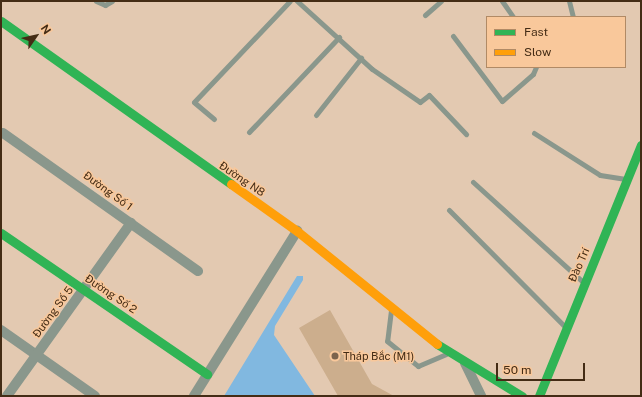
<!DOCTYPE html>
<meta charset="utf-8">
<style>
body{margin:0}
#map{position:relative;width:642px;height:397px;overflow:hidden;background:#e3c9b1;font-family:"Public Sans",sans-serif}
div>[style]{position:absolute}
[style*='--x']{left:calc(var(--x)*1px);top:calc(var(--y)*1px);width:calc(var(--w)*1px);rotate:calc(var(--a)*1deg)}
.water>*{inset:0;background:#81b8e0}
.building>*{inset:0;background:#ccae8d}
.lane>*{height:5px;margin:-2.5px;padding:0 2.5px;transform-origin:2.5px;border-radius:2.5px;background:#8a978c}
.street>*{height:10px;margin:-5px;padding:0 5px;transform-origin:5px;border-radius:5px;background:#8a978c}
.fast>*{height:9px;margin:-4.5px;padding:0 4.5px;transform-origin:4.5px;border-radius:4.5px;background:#30b455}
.slow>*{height:9px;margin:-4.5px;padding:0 4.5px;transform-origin:4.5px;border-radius:4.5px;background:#ff9f0a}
.dots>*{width:11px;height:11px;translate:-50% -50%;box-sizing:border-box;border:2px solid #f9c89b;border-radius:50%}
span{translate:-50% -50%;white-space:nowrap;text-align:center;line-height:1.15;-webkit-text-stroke:3px #f9c89b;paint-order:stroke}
.street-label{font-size:11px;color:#442c15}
.poi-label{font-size:11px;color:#442c15}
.left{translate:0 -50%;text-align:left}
.frame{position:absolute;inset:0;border:2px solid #442c15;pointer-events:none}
.legend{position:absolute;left:486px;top:16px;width:140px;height:52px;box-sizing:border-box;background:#f9c89b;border:1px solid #b18a65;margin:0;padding:5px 7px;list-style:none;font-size:12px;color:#442c15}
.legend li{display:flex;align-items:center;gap:8px;height:20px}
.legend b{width:20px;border:1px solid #b18a65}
.north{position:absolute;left:16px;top:16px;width:40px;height:40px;-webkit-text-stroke:3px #f9c89b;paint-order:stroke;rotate:56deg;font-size:11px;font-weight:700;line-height:16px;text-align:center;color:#442c15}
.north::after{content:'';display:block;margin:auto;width:14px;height:18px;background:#442c15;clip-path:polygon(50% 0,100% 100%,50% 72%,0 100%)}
.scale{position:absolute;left:496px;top:363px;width:89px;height:18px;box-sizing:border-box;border:2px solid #442c15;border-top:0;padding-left:5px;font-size:12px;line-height:14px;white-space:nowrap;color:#442c15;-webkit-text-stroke:3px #f9c89b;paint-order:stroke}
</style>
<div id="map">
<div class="water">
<i style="clip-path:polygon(297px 276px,303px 276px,303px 280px,275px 326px,274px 335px,315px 396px,224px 396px)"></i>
</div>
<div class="building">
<i style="clip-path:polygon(330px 310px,372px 384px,394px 396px,338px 396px,299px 328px)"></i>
</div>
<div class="lane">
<i style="--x:96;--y:1;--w:10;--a:24"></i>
<i style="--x:105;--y:5;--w:8;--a:-30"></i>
<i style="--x:297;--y:1;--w:101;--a:42.2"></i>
<i style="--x:372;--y:69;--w:58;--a:34.5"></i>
<i style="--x:420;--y:102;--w:11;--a:-38"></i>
<i style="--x:429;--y:95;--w:54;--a:46.5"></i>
<i style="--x:502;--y:1;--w:19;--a:55"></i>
<i style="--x:569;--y:1;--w:16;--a:76"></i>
<i style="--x:425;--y:15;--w:21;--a:-41"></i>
<i style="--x:453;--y:36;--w:81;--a:53"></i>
<i style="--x:502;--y:101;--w:41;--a:-41.1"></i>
<i style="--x:533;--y:74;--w:8;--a:-67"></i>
<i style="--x:316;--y:115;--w:73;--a:-51.7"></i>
<i style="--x:214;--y:119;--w:26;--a:-140"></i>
<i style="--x:194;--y:102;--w:139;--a:-46.5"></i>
<i style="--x:249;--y:132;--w:131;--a:-46.5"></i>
<i style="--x:534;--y:133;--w:78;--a:32.5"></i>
<i style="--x:600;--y:175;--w:26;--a:9"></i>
<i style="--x:473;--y:182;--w:150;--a:42.3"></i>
<i style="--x:449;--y:210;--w:165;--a:45.2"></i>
<i style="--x:391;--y:310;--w:31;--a:97"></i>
<i style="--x:387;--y:341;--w:40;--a:39"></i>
<i style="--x:418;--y:366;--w:30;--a:-23"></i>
</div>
<div class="street">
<i style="--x:3;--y:133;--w:239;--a:35.3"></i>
<i style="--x:1;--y:330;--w:115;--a:35.1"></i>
<i style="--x:465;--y:363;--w:37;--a:64"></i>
<i style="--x:7;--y:396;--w:213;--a:-54.4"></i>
<i style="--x:194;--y:396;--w:195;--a:-58"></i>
</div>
<div class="fast">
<i style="--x:1;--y:21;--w:282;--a:35.3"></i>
<i style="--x:1;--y:233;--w:250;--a:34.4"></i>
<i style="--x:437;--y:344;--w:100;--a:31.5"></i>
<i style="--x:539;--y:396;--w:271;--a:-67.9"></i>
</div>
<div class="slow">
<i style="--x:231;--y:184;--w:81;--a:35.5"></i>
<i style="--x:297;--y:231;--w:180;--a:38.9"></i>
</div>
<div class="dots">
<i style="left:335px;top:356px;background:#7c634c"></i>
</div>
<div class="street-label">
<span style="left:242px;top:179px;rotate:34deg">Đường N8</span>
<span style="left:108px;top:191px;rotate:36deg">Đường Số 1</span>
<span style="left:579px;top:265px;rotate:-66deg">Đào Trí</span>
<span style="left:111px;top:294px;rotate:34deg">Đường Số 2</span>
<span style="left:53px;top:312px;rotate:-54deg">Đường Số 5</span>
</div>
<div class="poi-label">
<span class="left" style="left:343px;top:356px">Tháp Bắc (M1)</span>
</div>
<div class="frame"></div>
<ul class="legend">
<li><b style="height:5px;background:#30b455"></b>Fast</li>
<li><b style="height:5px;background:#ff9f0a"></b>Slow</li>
</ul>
<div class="north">N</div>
<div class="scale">50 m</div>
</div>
